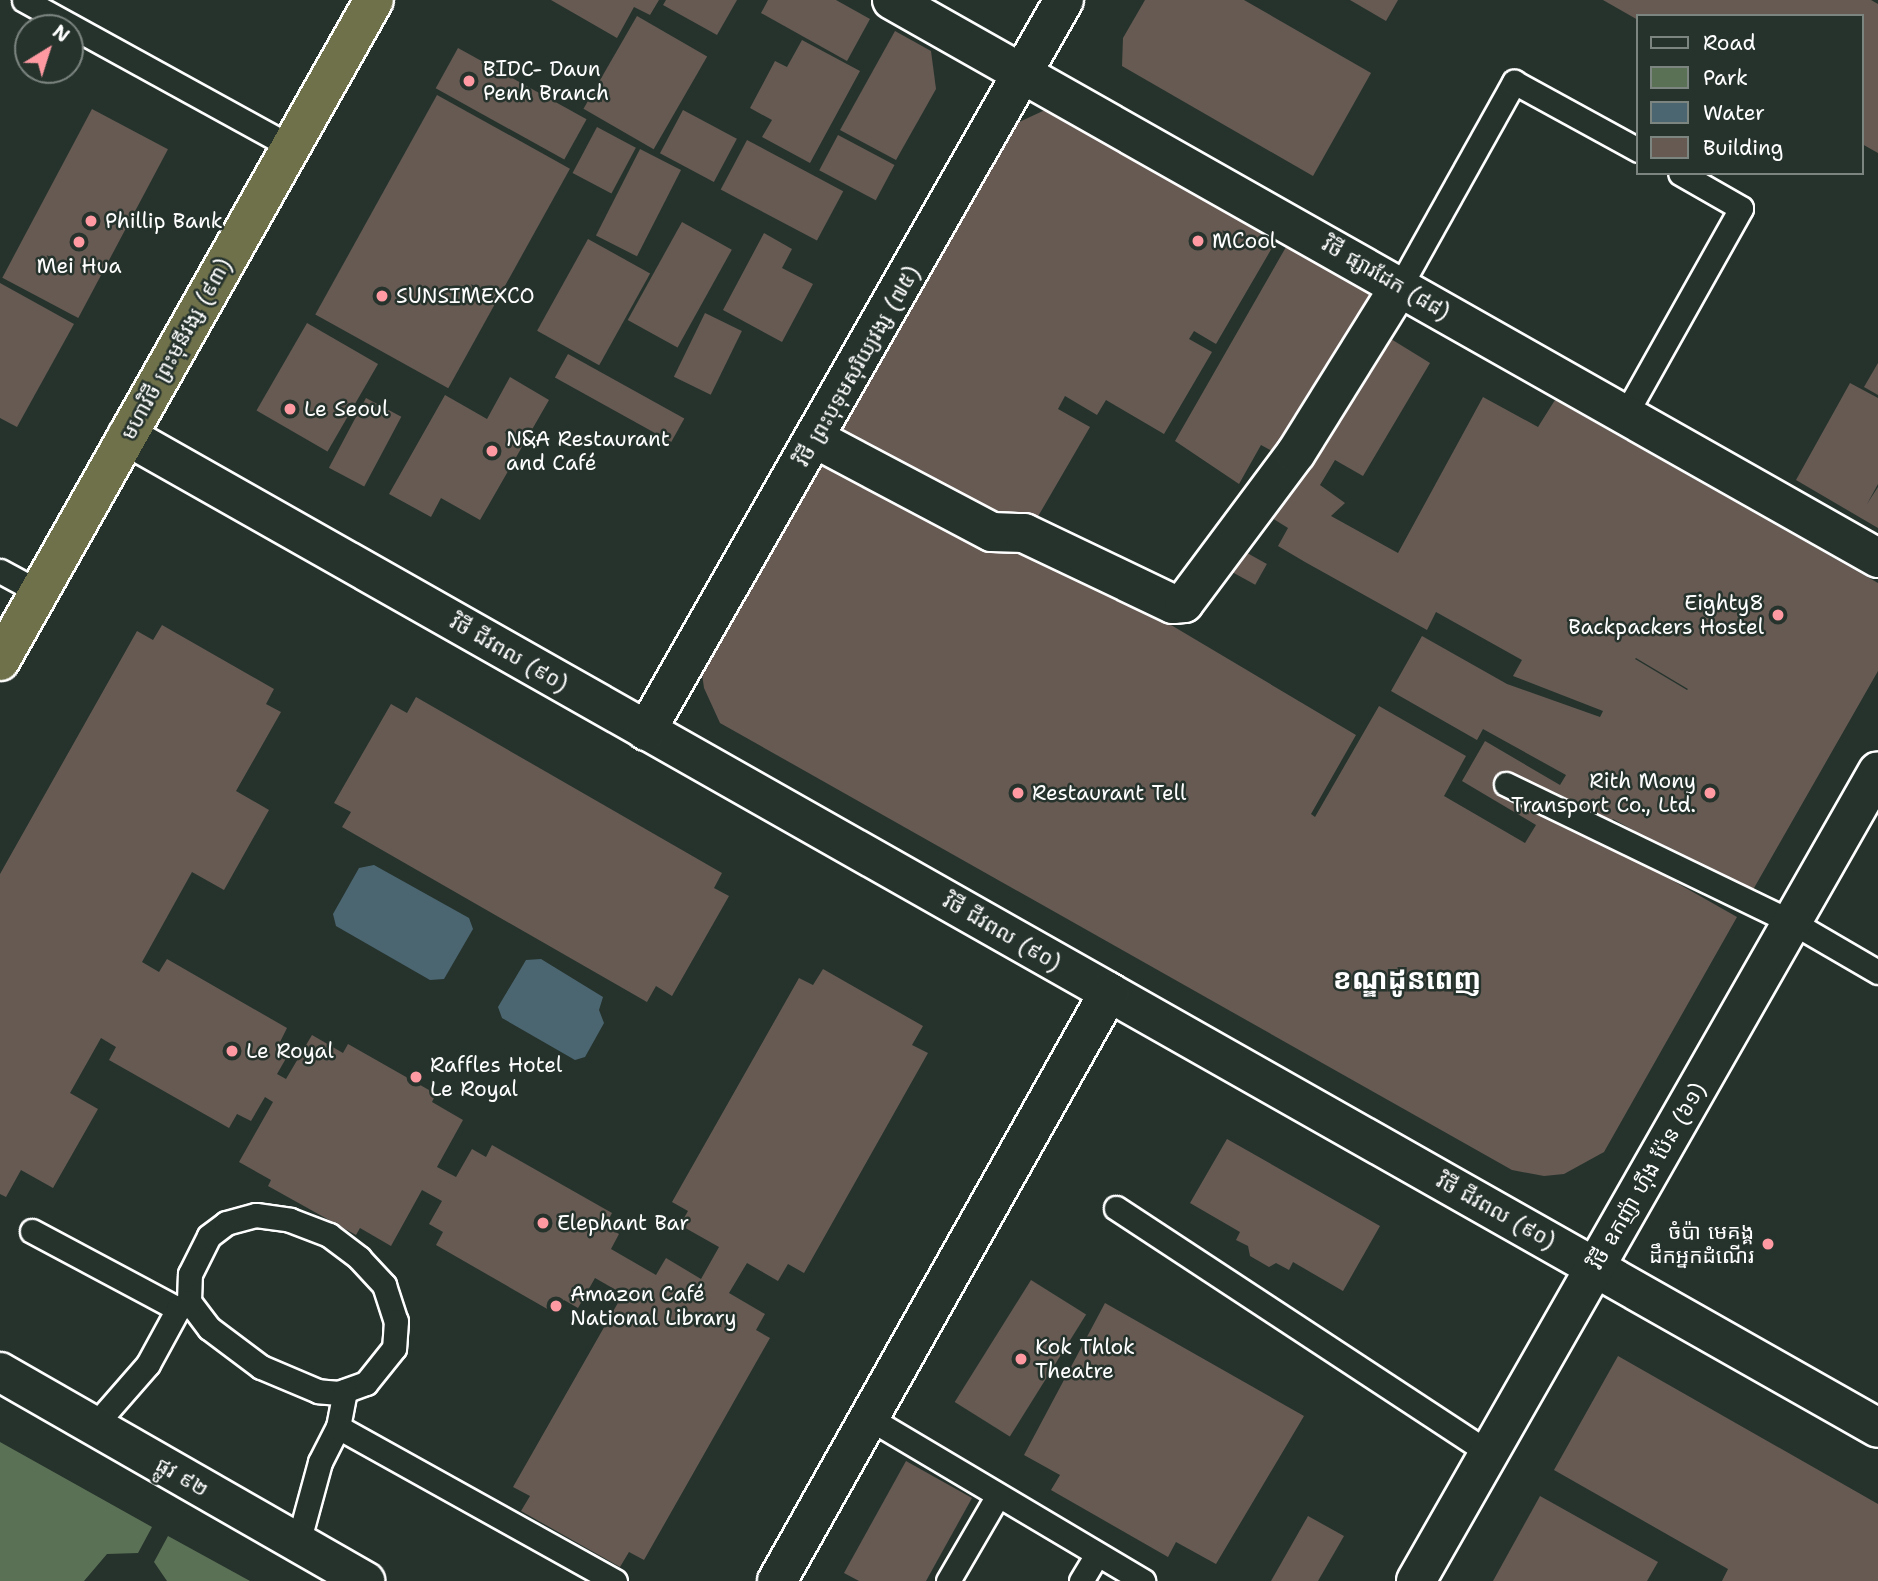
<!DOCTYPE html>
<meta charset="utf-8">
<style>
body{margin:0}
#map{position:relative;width:1878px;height:1581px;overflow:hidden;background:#26332d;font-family:"Shantell Sans","Noto Sans Khmer",sans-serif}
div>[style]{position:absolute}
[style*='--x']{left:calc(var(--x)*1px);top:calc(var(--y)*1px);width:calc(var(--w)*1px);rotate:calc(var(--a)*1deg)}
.green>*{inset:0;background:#5b7155}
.water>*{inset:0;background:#4b6671}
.building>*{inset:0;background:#665a53;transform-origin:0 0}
.roads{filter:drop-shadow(2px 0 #fff) drop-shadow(-2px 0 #fff) drop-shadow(0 2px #fff) drop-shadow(0 -2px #fff)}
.service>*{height:23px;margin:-11.5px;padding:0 11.5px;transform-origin:11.5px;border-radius:11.5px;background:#26332d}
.minor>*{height:38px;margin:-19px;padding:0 19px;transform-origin:19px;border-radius:19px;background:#26332d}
.tertiary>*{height:38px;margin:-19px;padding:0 19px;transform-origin:19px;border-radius:19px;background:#26332d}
.trunk>*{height:38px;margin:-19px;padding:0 19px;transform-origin:19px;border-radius:19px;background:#6f714a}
.dots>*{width:19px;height:19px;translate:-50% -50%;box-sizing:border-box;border:4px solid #26332d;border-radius:50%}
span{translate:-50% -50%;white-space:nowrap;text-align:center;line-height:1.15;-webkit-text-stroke:5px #26332d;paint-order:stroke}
.poi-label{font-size:21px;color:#fff}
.left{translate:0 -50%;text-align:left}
.right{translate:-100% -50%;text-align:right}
.street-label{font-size:21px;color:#fff}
.district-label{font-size:28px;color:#fff;font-weight:700}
.legend{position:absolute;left:1636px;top:14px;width:228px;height:161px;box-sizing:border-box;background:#26332d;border:2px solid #7d8581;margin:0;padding:9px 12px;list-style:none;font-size:21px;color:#fff}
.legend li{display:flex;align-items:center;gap:14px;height:35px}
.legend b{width:35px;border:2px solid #7d8581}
.north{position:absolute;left:14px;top:14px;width:70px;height:70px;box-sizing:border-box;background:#26332d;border:2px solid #7d8581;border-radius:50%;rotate:38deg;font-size:19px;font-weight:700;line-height:28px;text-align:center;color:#fff}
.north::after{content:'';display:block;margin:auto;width:24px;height:32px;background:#ff9aa2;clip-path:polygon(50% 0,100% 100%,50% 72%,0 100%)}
</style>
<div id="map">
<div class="green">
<i style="clip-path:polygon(0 1442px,152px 1527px,138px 1553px,107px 1554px,84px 1581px,0 1581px)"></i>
<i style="clip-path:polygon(168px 1536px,250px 1581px,167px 1581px,154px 1562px)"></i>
</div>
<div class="water">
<i style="clip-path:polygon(374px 865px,469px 918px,473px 929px,444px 979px,430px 980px,336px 926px,333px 914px,359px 868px)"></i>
<i style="clip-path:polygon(541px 959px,603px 997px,599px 1010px,604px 1023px,585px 1057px,575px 1060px,502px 1018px,498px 1007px,526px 960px)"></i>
</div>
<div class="building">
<i style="clip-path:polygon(551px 0,659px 0,650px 15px,634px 7px,617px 38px)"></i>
<i style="clip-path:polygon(666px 0,737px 0,717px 35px,663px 5px)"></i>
<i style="clip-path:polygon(768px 0,836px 0,870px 19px,847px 61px,761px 13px)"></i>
<i style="clip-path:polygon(1145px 0,1244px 0,1371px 73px,1313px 176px,1122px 66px,1123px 38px)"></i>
<i style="clip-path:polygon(1350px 0,1398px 0,1386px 21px)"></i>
<i style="clip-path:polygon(1603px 0,1871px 0,1878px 4px,1878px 153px,1862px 144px,1862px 16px,1638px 16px,1638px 20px)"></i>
<i style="left:637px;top:16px;width:81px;height:107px;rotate:30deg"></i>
<i style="clip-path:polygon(895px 31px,931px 51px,936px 89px,896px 160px,840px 130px)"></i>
<i style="clip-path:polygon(802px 40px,860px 71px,810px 163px,762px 137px,772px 120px,750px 108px,775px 61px,787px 67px)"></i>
<i style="left:458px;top:48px;width:147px;height:46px;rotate:29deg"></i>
<i style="left:437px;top:95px;width:152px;height:251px;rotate:29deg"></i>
<i style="left:92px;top:109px;width:86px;height:191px;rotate:28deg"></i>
<i style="left:683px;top:110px;width:61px;height:49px;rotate:28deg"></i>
<i style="clip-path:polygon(1045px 110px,1276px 241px,1216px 344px,1194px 331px,1189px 339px,1212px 352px,1164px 434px,1106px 400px,1097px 415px,1065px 396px,1058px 409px,1090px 427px,1033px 525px,991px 525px,832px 437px,1013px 125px)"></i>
<i style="left:597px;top:127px;width:44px;height:52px;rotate:28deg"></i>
<i style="left:838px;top:135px;width:64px;height:40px;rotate:28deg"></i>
<i style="left:747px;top:140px;width:109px;height:56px;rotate:28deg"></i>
<i style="left:640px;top:149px;width:46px;height:97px;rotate:27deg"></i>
<i style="left:682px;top:222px;width:57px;height:112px;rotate:29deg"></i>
<i style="clip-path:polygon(764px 233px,792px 249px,782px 268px,813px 284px,782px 342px,723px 310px)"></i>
<i style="left:588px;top:239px;width:71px;height:105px;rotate:29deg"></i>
<i style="clip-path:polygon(1286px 247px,1379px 299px,1288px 460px,1261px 445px,1239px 484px,1175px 441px)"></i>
<i style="clip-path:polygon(0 283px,74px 324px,17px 427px,0 418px)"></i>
<i style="left:705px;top:313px;width:41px;height:71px;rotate:26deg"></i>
<i style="left:307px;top:323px;width:82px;height:101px;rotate:30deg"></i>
<i style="clip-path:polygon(evenodd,1378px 331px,1430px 363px,1363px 476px,1335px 460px,1320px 485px,1345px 503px,1331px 516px,1398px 553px,1483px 397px,1538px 427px,1555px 400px,1878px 583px,1878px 671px,1750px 895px,1613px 819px,1601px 840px,1737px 917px,1604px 1152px,1564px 1174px,1544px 1176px,1512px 1170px,720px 723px,704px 688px,701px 667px,824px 453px,1033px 543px,1356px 735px,1311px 814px,1315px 817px,1379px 706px,1466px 756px,1444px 796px,1525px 843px,1536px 825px,1462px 781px,1485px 741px,1560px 785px,1566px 775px,1483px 729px,1477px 740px,1391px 691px,1422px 636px,1507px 684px,1600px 717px,1603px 711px,1513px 676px,1522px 660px,1436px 612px,1427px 630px,1305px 562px,1278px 546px,1288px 528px,1267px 515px,1378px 331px,1636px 658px,1688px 689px,1687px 690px,1635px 659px,1636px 658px)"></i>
<i style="left:568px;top:354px;width:133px;height:27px;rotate:29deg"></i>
<i style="clip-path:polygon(1878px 363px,1878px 395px,1864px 387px)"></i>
<i style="clip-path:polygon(510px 377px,549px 400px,480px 520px,441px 498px,431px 517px,389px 494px,445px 395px,487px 419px)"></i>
<i style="clip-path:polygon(1850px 383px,1878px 398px,1878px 484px,1867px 504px,1878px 487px,1878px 528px,1796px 480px)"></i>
<i style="left:366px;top:398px;width:40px;height:79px;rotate:28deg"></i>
<i style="left:1231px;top:544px;width:41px;height:24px;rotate:29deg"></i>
<i style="clip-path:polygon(162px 625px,274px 689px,266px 704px,281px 712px,236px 791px,269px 810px,224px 890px,192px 872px,142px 962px,159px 972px,167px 959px,287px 1028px,280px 1042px,292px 1048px,277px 1074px,286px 1079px,312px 1035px,343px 1053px,348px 1044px,436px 1094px,432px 1102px,463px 1120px,437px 1167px,456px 1177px,472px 1149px,486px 1157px,492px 1145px,612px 1213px,605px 1226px,619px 1234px,611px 1249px,656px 1275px,666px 1258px,701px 1279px,719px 1247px,680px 1225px,688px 1211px,672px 1202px,799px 978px,813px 985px,823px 969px,923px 1026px,912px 1045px,928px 1053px,804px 1273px,788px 1264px,778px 1281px,747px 1263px,729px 1293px,765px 1314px,756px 1330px,770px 1338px,644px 1560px,629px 1552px,620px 1567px,521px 1511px,530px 1496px,513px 1487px,623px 1294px,595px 1278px,578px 1308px,564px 1300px,556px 1314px,436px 1245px,443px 1232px,429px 1224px,442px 1201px,422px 1190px,391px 1246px,360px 1228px,356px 1235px,268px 1186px,271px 1180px,239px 1162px,273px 1102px,265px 1097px,251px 1121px,237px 1114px,229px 1128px,109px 1060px,116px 1047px,101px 1038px,70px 1093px,98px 1109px,53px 1188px,21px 1170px,6px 1197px,0 1194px,0 874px,137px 631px,153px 640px)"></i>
<i style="clip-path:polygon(416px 697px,722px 873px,714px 888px,729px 896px,672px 996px,656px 986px,647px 1002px,342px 827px,351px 812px,334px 803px,391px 704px,407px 713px)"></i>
<i style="clip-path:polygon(1227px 1139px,1380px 1226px,1343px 1291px,1293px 1262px,1289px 1270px,1276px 1263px,1269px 1267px,1250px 1256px,1248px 1246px,1236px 1240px,1240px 1232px,1190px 1203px)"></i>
<i style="left:1031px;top:1280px;width:65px;height:144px;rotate:32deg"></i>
<i style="clip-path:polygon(1105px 1303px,1304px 1416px,1216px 1564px,1176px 1542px,1168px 1557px,1051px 1490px,1060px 1475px,1024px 1455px)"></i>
<i style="clip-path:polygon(1618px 1356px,1878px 1504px,1878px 1581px,1722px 1581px,1728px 1569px,1554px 1470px)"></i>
<i style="clip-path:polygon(906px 1461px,972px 1498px,926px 1581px,859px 1581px,844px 1573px)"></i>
<i style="clip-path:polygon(1540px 1496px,1658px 1562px,1647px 1581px,1493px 1581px)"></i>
<i style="clip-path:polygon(1308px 1516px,1344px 1536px,1318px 1581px,1271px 1581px)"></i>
</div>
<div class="roads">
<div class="service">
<i style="--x:24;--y:0;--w:305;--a:28.8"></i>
<i style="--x:1400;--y:286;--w:234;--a:-60.8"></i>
<i style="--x:1514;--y:82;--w:141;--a:28.7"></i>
<i style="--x:1625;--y:415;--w:237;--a:-60.7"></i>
<i style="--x:1741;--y:208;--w:70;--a:-150.2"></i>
<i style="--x:0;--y:571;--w:44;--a:28.3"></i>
<i style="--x:1506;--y:784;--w:318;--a:25.8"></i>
<i style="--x:1792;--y:922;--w:99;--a:30.2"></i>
<i style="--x:1116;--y:1208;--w:446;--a:33.3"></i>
<i style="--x:256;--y:1215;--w:34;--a:8"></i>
<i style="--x:290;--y:1220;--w:42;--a:21"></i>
<i style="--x:329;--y:1235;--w:38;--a:37"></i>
<i style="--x:359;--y:1258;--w:37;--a:47"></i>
<i style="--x:384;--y:1285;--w:38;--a:72"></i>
<i style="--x:396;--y:1321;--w:27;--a:94"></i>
<i style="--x:394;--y:1348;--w:45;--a:128.7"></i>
<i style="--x:366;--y:1383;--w:29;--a:160"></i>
<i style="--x:339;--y:1393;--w:21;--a:-175"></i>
<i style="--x:318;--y:1391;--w:62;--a:-157.2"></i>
<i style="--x:261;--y:1367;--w:65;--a:-143.1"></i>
<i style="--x:209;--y:1328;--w:34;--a:-127"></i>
<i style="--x:189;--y:1301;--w:27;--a:-88"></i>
<i style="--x:190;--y:1274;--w:42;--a:-63.4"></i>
<i style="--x:209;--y:1236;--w:21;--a:-37"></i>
<i style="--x:226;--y:1223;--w:31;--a:-15"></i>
<i style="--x:32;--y:1231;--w:166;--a:28.1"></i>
<i style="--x:869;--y:1418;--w:319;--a:30.7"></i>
<i style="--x:94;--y:1426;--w:82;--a:-48.9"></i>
<i style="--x:148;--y:1364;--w:63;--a:-61.4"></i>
<i style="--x:178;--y:1309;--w:13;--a:-32"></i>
<i style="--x:338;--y:1427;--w:317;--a:29.1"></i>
<i style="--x:298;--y:1543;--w:84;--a:-74.8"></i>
<i style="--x:320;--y:1462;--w:39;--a:-63"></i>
<i style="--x:338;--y:1427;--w:37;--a:-79"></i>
<i style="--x:948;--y:1581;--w:99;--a:-59.8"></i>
<i style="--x:1081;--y:1581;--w:31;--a:-59"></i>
</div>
<div class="minor">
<i style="--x:892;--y:0;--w:1133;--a:29.51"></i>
<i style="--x:127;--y:436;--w:2012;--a:29.53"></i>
<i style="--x:816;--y:439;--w:199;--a:27.9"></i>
<i style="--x:992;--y:532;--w:32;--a:2"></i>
<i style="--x:1024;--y:533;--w:165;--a:25.5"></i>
<i style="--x:1173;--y:604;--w:11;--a:-5"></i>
<i style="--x:1184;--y:603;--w:187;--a:-53.3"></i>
<i style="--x:1296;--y:453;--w:197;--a:-58.1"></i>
<i style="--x:646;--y:731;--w:842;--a:-60.24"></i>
<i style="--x:0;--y:1372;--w:421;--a:29.8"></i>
<i style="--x:777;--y:1581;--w:676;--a:-60.59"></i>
</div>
<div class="tertiary">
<i style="--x:1416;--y:1581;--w:932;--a:-60.3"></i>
</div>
<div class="trunk">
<i style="--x:0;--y:661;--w:759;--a:-60.5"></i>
</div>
</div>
<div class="dots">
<i style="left:469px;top:81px;background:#ff9aa2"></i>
<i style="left:91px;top:221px;background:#ff9aa2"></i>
<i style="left:1198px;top:241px;background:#ff9aa2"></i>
<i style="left:79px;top:242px;background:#ff9aa2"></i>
<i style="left:382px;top:296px;background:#ff9aa2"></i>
<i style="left:290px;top:409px;background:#ff9aa2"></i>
<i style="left:492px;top:451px;background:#ff9aa2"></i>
<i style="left:1778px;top:615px;background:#ff9aa2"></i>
<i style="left:1018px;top:793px;background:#ff9aa2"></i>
<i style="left:1710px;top:793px;background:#ff9aa2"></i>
<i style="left:232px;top:1051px;background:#ff9aa2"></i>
<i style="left:416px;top:1077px;background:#ff9aa2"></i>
<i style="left:543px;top:1223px;background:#ff9aa2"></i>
<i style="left:1768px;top:1244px;background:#ff9aa2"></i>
<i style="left:556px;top:1306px;background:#ff9aa2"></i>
<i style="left:1021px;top:1359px;background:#ff9aa2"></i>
</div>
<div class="poi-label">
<span class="left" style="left:483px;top:81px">BIDC- Daun<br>Penh Branch</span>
<span class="left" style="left:105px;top:221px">Phillip Bank</span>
<span class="left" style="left:1212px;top:241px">MCool</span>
<span style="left:79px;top:266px">Mei Hua</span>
<span class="left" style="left:396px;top:296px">SUNSIMEXCO</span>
<span class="left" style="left:304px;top:409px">Le Seoul</span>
<span class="left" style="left:506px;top:451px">N&amp;A Restaurant<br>and Café</span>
<span class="right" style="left:1764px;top:615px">Eighty8<br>Backpackers Hostel</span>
<span class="right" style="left:1696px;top:793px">Rith Mony<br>Transport Co., Ltd.</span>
<span class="left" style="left:1032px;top:793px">Restaurant Tell</span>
<span class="left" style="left:246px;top:1051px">Le Royal</span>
<span class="left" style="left:430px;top:1077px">Raffles Hotel<br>Le Royal</span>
<span class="left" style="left:557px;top:1223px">Elephant Bar</span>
<span class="right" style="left:1754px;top:1244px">ចំប៉ា មេគង្គ<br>ដឹកអ្នកដំណើរ</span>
<span class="left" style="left:570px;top:1306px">Amazon Café<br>National Library</span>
<span class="left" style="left:1035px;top:1359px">Kok Thlok<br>Theatre</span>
</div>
<div class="street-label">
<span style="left:1386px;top:278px;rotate:30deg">វិថី ផ្សារដែក (៨៨)</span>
<span style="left:176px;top:349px;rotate:-61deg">មហាវិថី ព្រះមុនីវង្ស (៩៣)</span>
<span style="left:857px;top:366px;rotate:-60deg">វិថី ព្រះបុទុមសុរិយ្យវង្ស (៧៥)</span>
<span style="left:509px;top:653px;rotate:30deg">វិថី ជីវពល (៩០)</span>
<span style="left:1002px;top:932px;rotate:30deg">វិថី ជីវពល (៩០)</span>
<span style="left:1647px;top:1176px;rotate:-60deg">វិថី ឧកញ៉ា ហ៊ីង ប៉ែន (៦១)</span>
<span style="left:1496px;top:1211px;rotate:29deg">វិថី ជីវពល (៩០)</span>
<span style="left:182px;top:1477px;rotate:30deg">ផ្លូវ ៩២</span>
</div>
<div class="district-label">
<span style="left:1407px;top:979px">ខណ្ឌដូនពេញ</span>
</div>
<ul class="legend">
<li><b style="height:9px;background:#26332d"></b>Road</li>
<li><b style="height:19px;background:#5b7155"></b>Park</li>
<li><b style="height:19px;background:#4b6671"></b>Water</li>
<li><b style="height:19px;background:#665a53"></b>Building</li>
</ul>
<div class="north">N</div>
</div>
